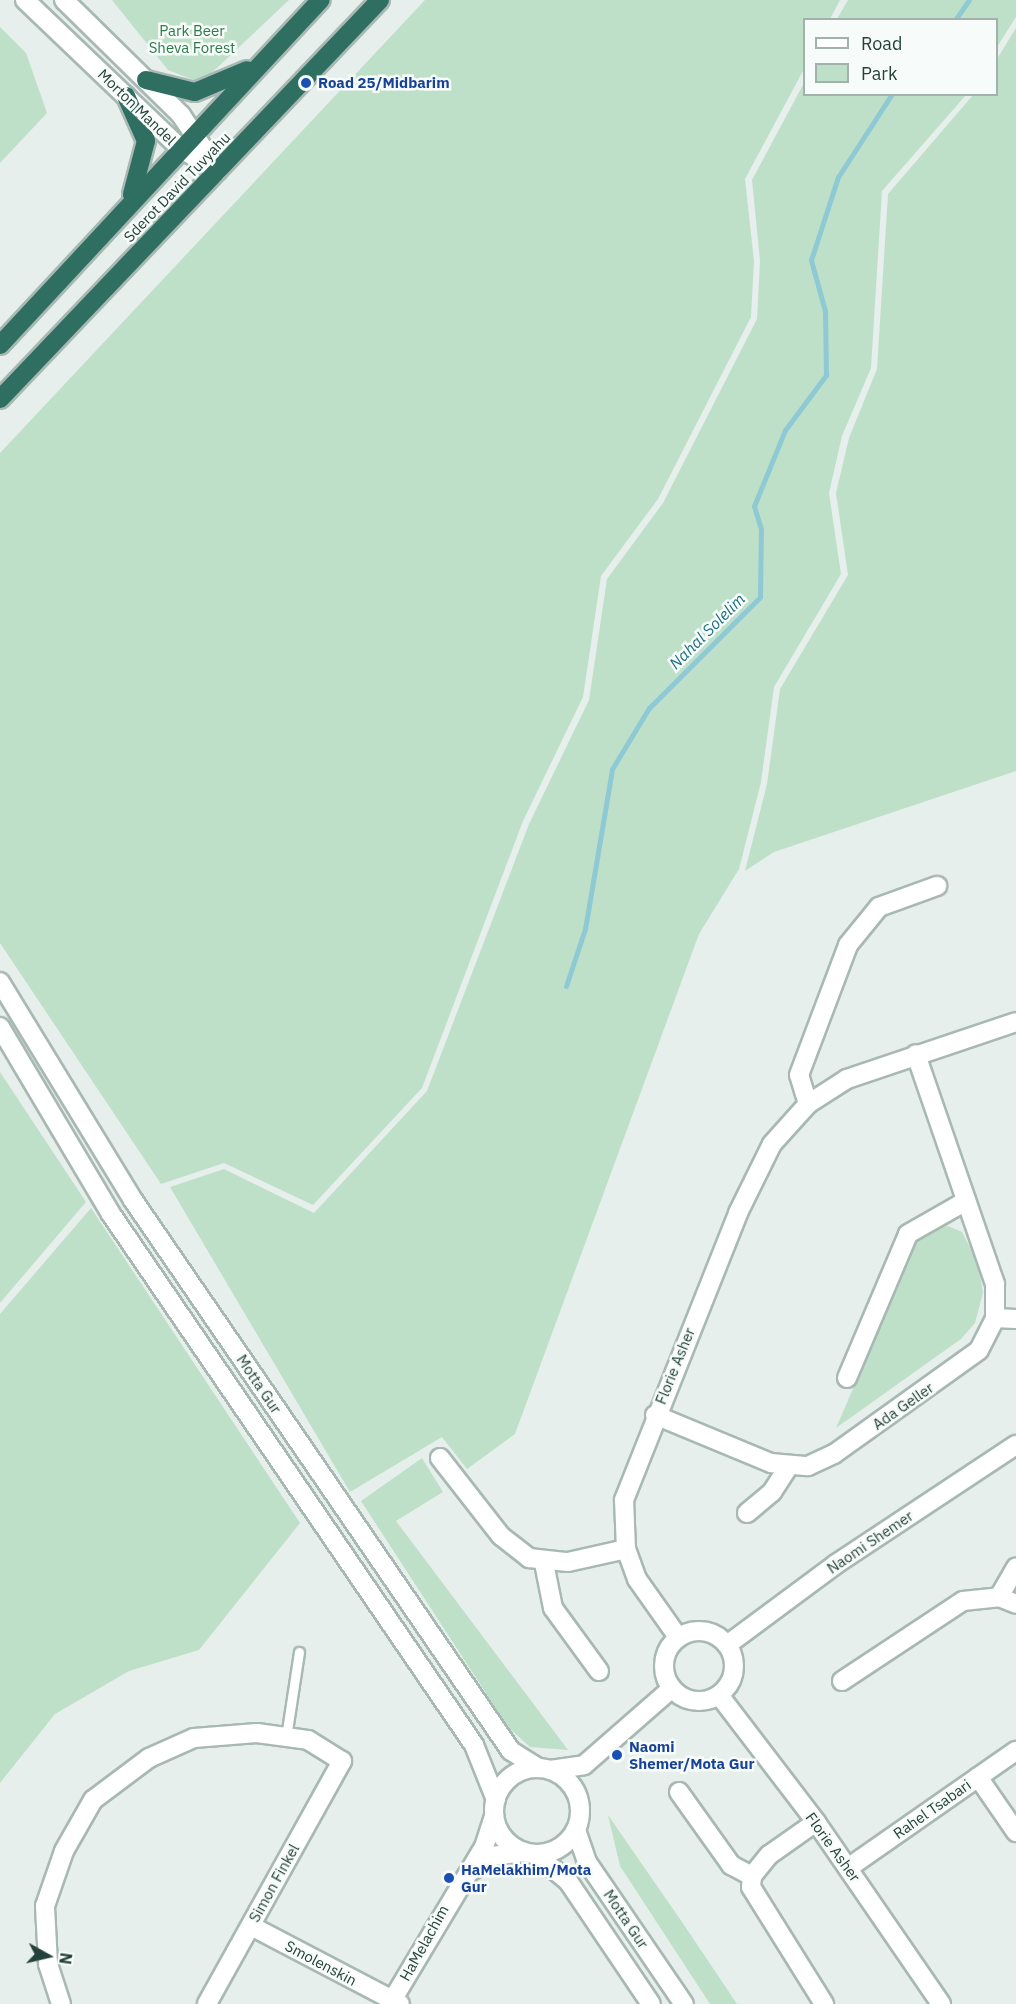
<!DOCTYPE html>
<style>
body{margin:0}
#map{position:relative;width:1016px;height:2004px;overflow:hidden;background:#e6efeb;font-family:"IBM Plex Sans",sans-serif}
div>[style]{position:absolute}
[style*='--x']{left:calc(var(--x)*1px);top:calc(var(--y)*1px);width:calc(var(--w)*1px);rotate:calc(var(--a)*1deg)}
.green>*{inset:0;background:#bfe0c8}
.stream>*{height:5px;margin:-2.5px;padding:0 2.5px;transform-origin:2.5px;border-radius:2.5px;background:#8ec9d4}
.roads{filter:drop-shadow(2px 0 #a8b8b2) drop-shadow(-2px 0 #a8b8b2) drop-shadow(0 2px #a8b8b2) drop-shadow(0 -2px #a8b8b2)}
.lane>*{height:9px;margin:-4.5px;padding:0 4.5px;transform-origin:4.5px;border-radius:4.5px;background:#fff}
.street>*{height:18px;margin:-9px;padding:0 9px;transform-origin:9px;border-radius:9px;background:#fff}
.secondary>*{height:18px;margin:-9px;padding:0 9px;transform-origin:9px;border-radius:9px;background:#fff}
.secondary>.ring{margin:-9px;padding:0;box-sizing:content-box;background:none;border:18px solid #fff;border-radius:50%}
.highway>*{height:18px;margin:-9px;padding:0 9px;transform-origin:9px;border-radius:9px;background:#2f6f62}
.dots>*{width:16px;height:16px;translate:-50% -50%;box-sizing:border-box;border:3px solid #f7fbf9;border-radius:50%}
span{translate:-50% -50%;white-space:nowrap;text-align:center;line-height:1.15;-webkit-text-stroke:5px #f7fbf9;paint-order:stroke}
.park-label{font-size:15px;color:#2d7a4b}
.transit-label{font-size:15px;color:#164399;font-weight:700}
.left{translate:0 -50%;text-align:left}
.street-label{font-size:15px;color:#24423a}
.water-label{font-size:16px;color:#1c6f80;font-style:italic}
.legend{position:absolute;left:803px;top:18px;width:195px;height:78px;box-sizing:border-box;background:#f7fbf9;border:2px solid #a3b1ad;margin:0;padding:8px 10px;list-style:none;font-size:18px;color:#24423a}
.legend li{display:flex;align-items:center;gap:12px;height:30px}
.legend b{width:30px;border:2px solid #a3b1ad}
.north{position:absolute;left:18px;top:1926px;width:60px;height:60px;-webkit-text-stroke:4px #f7fbf9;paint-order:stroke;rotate:98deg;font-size:16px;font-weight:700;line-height:24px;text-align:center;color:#24423a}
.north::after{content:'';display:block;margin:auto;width:21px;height:27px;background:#24423a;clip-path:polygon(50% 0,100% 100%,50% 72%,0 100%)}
</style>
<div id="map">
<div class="green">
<i style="clip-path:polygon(112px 0,289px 0,201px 83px,168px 70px)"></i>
<i style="clip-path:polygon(425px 0,840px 0,830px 19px,804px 20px,804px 69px,745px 179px,754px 261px,751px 317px,658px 499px,601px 576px,583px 697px,523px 821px,422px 1088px,313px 1205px,224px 1163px,161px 1184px,0 943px,0 453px)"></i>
<i style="clip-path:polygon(848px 0,1016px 0,1016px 17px,997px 47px,996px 20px,837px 19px)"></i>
<i style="clip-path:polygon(0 27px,26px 53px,47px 113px,0 163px)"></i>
<i style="clip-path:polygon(1016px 28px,1016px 771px,774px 852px,745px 871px,767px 784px,780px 689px,848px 575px,836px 493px,849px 438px,877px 369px,888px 194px,973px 95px,996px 94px,997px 59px)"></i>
<i style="clip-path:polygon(804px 83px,804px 94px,966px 95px,882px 191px,871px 368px,842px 436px,829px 493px,841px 574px,774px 687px,761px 782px,739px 869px,699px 934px,515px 1434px,467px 1469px,442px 1437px,350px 1492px,170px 1187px,224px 1169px,314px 1213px,427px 1091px,529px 824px,589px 700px,607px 579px,663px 503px,757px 319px,760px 261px,752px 180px)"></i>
<i style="clip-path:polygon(0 1072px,86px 1202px,0 1303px)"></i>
<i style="clip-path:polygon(91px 1208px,300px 1523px,199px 1650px,129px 1671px,55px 1714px,0 1783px,0 1314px)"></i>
<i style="clip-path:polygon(948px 1226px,962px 1232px,978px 1263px,983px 1293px,975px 1323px,961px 1339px,836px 1428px,915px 1245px,926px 1232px)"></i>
<i style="clip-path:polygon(422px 1458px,443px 1492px,396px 1521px,568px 1750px,530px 1747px,508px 1727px,361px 1501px)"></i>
<i style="clip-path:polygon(608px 1815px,682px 1922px,737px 2004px,710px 2004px,620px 1866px)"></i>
</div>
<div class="stream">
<i style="--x:955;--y:20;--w:24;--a:-55"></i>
<i style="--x:566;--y:986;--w:60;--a:-71.6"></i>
<i style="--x:585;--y:929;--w:162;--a:-80.4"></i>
<i style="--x:612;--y:769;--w:71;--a:-58.8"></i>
<i style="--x:649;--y:708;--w:157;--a:-45"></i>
<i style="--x:760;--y:597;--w:68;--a:-89.2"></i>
<i style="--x:761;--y:529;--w:24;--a:-107"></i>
<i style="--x:754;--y:506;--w:82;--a:-67.8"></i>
<i style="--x:785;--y:430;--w:69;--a:-53.3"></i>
<i style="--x:826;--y:375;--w:64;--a:-90.9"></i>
<i style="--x:825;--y:311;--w:53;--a:-105.4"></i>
<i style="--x:811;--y:260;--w:87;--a:-72"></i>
<i style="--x:838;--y:177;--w:99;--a:-57"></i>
</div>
<div class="roads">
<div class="lane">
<i style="--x:286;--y:1737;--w:86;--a:-81.3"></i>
</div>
<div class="street">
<i style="--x:808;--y:1104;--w:30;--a:-107"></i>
<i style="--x:799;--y:1075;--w:139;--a:-69.3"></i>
<i style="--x:848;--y:945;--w:49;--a:-50.8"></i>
<i style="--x:879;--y:907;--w:62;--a:-19.9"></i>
<i style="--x:995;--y:1318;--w:21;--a:3"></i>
<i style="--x:847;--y:1378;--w:156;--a:-67"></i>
<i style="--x:908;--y:1234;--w:67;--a:-29.6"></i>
<i style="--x:655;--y:1415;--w:126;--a:22.5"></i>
<i style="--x:771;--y:1463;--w:37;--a:5"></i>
<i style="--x:808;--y:1466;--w:29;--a:-25"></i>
<i style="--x:834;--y:1454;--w:178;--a:-35.6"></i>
<i style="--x:979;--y:1350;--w:36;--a:-63"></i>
<i style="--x:995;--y:1318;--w:34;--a:-90"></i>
<i style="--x:995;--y:1284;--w:243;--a:-109"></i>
<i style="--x:440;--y:1458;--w:99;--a:52"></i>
<i style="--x:501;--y:1536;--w:36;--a:38"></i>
<i style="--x:529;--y:1558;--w:39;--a:6"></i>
<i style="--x:568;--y:1562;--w:59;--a:-12.6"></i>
<i style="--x:747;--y:1513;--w:33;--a:-40"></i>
<i style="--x:772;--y:1492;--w:31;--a:-57"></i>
<i style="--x:544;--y:1563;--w:46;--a:78.7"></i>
<i style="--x:553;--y:1608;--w:78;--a:53.9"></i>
<i style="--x:999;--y:1597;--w:34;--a:-60"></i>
<i style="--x:678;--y:1637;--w:71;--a:-125.3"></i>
<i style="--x:637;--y:1579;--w:32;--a:-110"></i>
<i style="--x:626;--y:1549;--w:49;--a:-92.3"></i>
<i style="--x:624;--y:1500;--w:309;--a:-68.3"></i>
<i style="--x:738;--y:1213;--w:77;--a:-63.8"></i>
<i style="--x:772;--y:1144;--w:54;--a:-48"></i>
<i style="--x:808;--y:1104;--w:46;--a:-32.7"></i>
<i style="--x:847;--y:1079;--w:178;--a:-18.6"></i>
<i style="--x:842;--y:1681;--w:145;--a:-33.5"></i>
<i style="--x:963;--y:1601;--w:36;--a:-6"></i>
<i style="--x:999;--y:1597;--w:18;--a:22"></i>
<i style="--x:719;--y:1695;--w:160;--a:52.6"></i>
<i style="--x:816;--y:1822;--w:221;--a:55.5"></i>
<i style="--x:978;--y:1777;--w:67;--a:55.4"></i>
<i style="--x:679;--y:1792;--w:90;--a:54.5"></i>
<i style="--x:731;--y:1865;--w:24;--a:28"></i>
<i style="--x:816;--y:1822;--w:57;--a:144.9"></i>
<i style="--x:769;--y:1855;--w:27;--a:129"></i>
<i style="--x:752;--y:1876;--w:11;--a:95"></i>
<i style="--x:751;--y:1887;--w:138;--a:58"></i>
<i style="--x:848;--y:1868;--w:205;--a:-34.9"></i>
<i style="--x:251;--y:1926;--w:168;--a:27.6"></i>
<i style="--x:61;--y:2004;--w:42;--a:-108"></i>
<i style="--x:48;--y:1964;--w:58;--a:-93"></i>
<i style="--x:45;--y:1906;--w:58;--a:-70.9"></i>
<i style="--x:64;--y:1851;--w:59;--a:-60.4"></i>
<i style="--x:93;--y:1800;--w:70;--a:-36.9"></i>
<i style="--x:149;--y:1758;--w:49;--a:-24"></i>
<i style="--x:194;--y:1738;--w:63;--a:-4.5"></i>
<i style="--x:257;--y:1733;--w:51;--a:7.8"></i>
<i style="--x:308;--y:1740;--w:40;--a:32"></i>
<i style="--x:342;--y:1761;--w:278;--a:119.1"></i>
</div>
<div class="secondary">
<i style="--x:25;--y:0;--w:214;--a:43.7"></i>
<i style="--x:180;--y:148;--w:44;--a:31.2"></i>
<i style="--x:64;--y:0;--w:164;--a:44.5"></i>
<i style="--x:181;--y:115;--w:65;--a:56.3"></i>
<i style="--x:0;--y:982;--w:255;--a:58.6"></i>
<i style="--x:133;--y:1200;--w:668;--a:55.55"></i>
<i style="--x:511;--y:1751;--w:32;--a:32"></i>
<i style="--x:0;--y:1027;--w:217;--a:59.3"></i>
<i style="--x:111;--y:1214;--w:643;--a:55.64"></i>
<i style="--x:474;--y:1745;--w:59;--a:68.2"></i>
<i class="ring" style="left:664px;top:1631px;width:52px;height:52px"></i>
<i style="--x:727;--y:1645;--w:136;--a:-36.6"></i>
<i style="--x:836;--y:1564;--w:216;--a:-33.5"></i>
<i class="ring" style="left:494px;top:1768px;width:68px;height:68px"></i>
<i style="--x:550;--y:1770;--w:34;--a:-8"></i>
<i style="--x:584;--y:1765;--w:116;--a:-41.1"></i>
<i style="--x:576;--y:1830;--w:34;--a:71"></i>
<i style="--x:587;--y:1862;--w:172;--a:55.7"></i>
<i style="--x:535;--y:1854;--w:43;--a:39.3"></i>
<i style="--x:568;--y:1881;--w:148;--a:56"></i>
<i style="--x:473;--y:1870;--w:24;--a:-36"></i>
<i style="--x:492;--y:1856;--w:32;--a:-7"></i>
<i style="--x:390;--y:2004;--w:183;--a:-59.1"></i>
<i style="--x:484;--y:1847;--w:33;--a:-72"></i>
</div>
<div class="highway">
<i style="--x:146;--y:80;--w:50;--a:13.8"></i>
<i style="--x:195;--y:92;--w:56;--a:-22.9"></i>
<i style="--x:126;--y:96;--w:49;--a:66"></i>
<i style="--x:146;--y:141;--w:55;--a:104.8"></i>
<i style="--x:0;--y:345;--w:471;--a:-47.1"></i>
<i style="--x:0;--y:399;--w:551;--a:-46.4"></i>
</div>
</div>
<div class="dots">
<i style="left:306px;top:83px;background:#1a4fb4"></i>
<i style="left:617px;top:1755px;background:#1a4fb4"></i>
<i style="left:449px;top:1878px;background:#1a4fb4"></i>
</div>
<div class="park-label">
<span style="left:192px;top:39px">Park Beer<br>Sheva Forest</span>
</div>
<div class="transit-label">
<span class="left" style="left:318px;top:83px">Road 25/Midbarim</span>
<span class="left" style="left:629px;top:1755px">Naomi<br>Shemer/Mota Gur</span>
<span class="left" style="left:461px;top:1878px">HaMelakhim/Mota<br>Gur</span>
</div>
<div class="street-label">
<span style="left:137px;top:107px;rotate:44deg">Morton Mandel</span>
<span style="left:177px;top:187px;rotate:-46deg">Sderot David Tuvyahu</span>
<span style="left:675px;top:1366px;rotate:-68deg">Florie Asher</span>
<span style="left:259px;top:1384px;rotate:56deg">Motta Gur</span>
<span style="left:903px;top:1406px;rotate:-35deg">Ada Geller</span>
<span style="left:870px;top:1542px;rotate:-34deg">Naomi Shemer</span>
<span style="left:932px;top:1809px;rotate:-35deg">Rahel Tsabari</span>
<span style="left:833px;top:1847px;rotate:54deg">Florie Asher</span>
<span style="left:274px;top:1883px;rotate:-61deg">Simon Finkel</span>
<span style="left:626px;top:1919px;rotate:56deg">Motta Gur</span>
<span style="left:424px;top:1943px;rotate:-61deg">HaMelachim</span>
<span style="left:321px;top:1963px;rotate:28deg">Smolenskin</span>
</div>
<div class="water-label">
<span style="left:707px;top:631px;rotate:-45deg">Nahal Solelim</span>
</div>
<ul class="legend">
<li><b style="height:8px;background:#fff"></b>Road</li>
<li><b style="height:16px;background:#bfe0c8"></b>Park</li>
</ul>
<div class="north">N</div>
</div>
